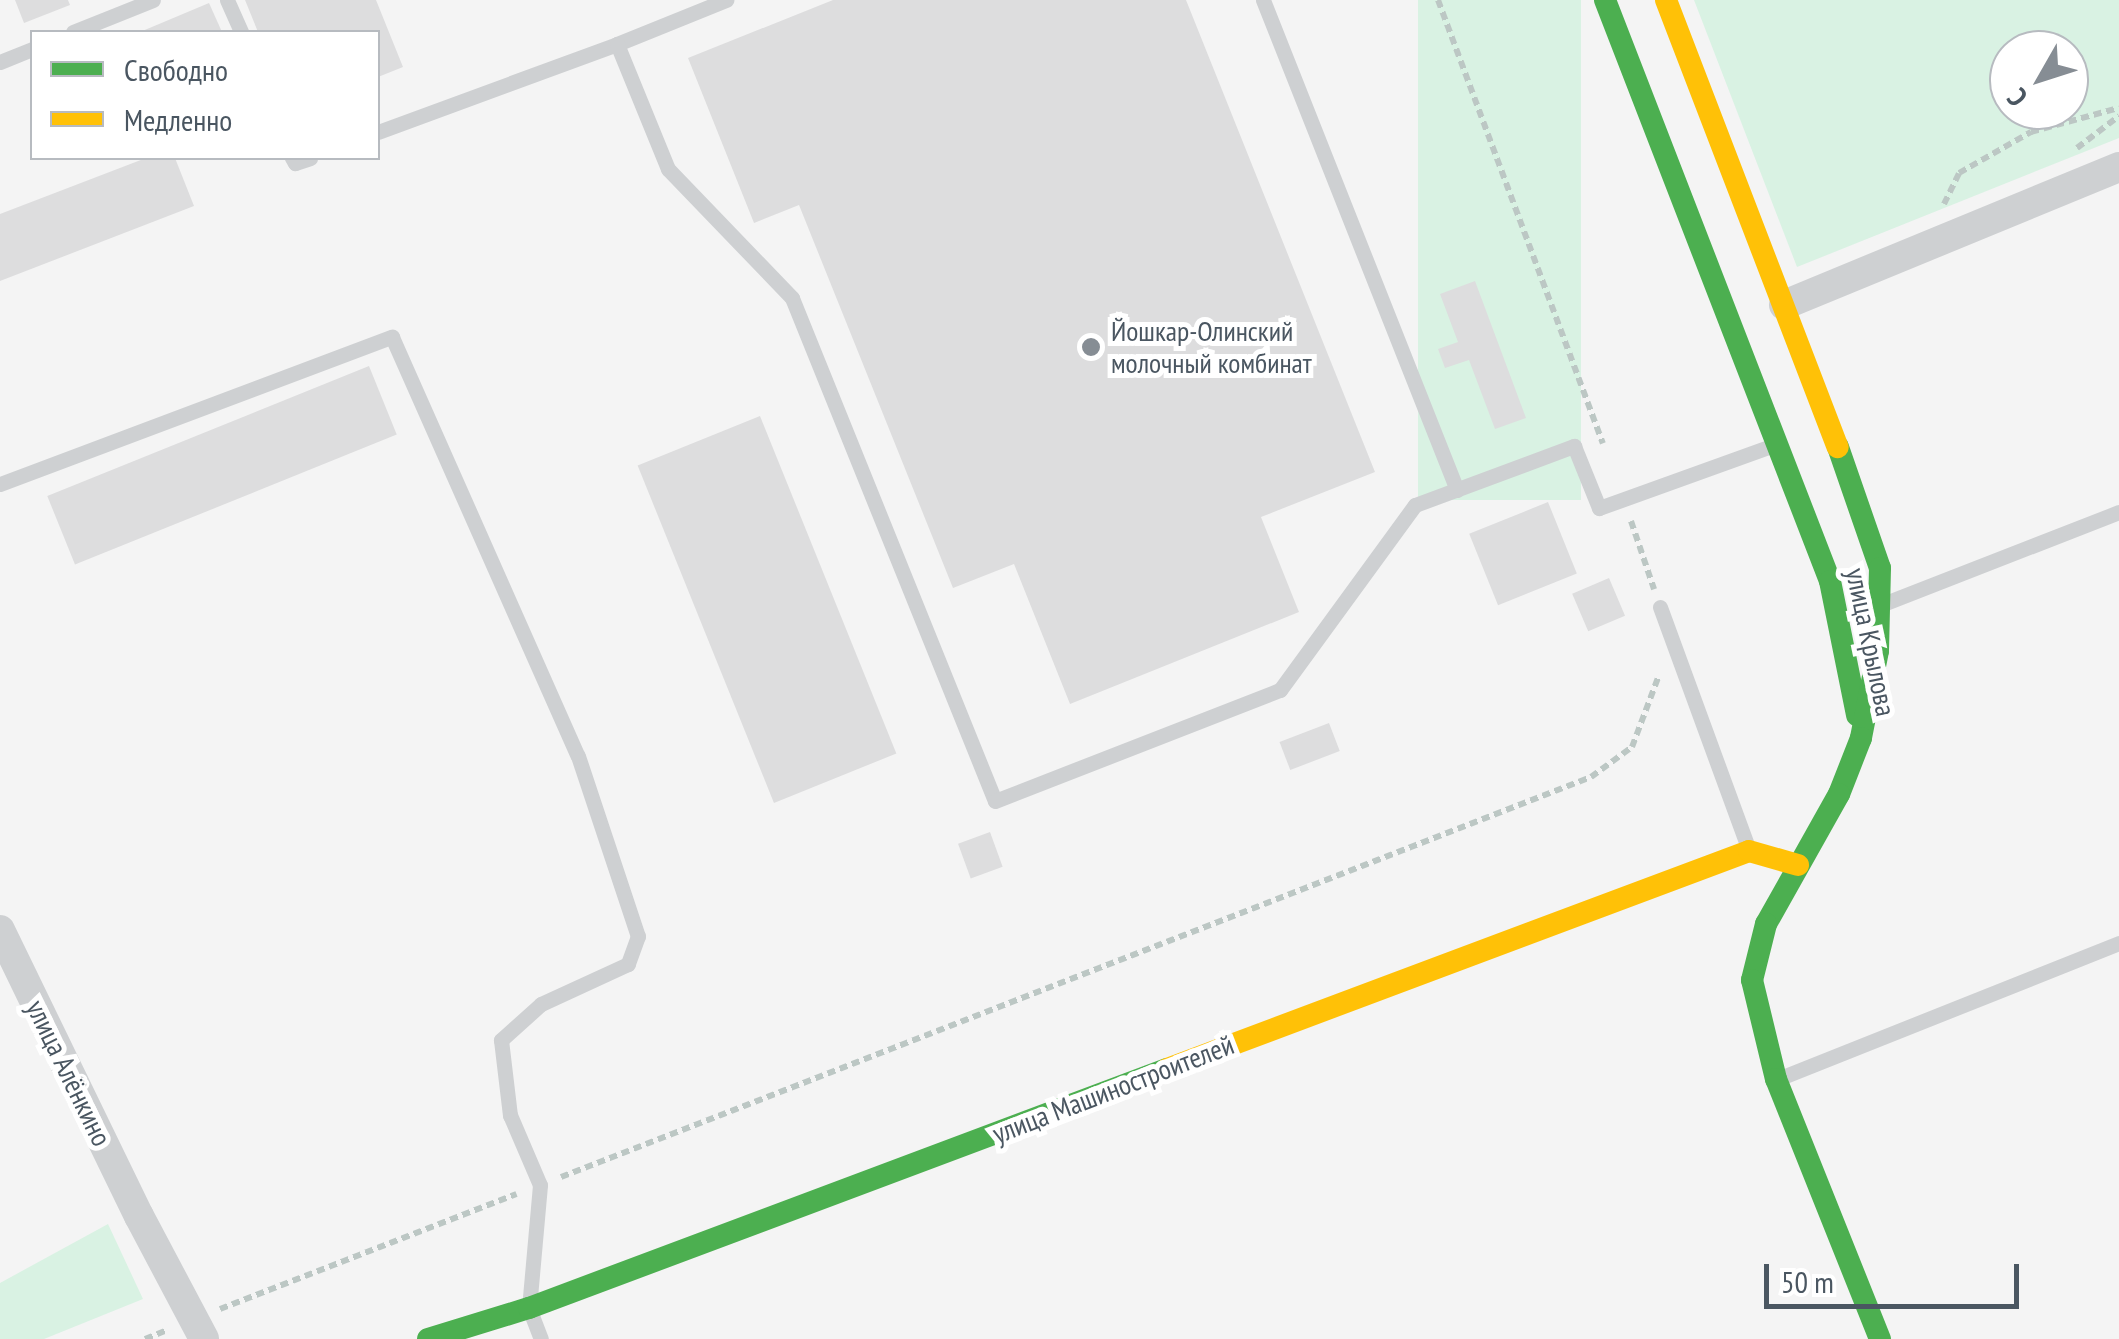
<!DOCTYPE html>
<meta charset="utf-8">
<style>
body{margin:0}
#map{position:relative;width:2119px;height:1339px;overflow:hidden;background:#f4f4f4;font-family:"PT Sans Narrow",sans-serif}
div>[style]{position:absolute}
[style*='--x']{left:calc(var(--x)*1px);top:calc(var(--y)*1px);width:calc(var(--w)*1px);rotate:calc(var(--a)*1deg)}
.green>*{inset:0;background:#d9f2e3;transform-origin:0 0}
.building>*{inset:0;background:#ddddde;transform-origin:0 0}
.path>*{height:6px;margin-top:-3px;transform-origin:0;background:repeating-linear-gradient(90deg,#bcc7c4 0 8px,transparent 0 13px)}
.lane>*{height:15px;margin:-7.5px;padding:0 7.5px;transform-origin:7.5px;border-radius:7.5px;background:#ced0d2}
.street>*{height:30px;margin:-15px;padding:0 15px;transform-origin:15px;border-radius:15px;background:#ced0d2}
.fast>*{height:22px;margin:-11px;padding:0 11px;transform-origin:11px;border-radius:11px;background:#4caf50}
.slow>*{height:22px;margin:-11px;padding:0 11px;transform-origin:11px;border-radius:11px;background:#ffc107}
.dots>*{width:28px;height:28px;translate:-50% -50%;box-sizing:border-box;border:5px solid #fff;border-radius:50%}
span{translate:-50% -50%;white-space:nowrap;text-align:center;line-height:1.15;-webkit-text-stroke:10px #fff;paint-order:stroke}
.poi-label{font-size:28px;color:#4a5661}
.left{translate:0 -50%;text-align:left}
.street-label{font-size:28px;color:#4a5661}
.legend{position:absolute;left:30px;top:30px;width:350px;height:130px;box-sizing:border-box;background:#fff;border:2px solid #b7bbc0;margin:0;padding:12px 18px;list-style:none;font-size:30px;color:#4a5661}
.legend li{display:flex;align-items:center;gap:20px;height:50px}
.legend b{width:50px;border:2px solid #b7bbc0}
.north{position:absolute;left:1989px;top:30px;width:100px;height:100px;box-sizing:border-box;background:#fff;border:2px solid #b7bbc0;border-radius:50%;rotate:231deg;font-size:28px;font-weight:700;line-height:40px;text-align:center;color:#4a5661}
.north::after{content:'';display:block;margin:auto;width:35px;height:45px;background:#868d94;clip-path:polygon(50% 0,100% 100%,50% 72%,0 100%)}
.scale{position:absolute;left:1764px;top:1264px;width:255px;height:45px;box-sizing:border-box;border:5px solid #4a5661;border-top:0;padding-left:12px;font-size:30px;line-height:35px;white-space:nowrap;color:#4a5661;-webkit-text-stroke:8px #fff;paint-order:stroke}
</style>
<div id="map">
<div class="green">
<i style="left:1418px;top:0;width:163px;height:500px"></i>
<i style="clip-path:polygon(evenodd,1694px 0,2119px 0,2119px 138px,1797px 267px,1694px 0,2009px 50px,2069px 50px,2069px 110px,2009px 110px,2009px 50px)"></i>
<i style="clip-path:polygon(108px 1224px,143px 1299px,44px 1339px,0 1339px,0 1283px)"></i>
</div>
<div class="building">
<i style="clip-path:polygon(15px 0,68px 0,70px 5px,24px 23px)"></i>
<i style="clip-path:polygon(245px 0,376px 0,403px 67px,378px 77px,378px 32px,258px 32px)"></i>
<i style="clip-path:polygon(833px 0,1186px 0,1375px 472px,1261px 517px,1299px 612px,1070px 704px,1014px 564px,953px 588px,799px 205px,754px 223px,688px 58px)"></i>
<i style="clip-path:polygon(209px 3px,222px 32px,140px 32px)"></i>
<i style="clip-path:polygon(146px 158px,175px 158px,194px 206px,0 281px,0 214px)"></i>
<i style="clip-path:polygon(1475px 281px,1526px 418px,1495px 429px,1469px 360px,1445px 368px,1438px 349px,1458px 342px,1440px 294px)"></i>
<i style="left:369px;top:366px;width:74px;height:347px;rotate:68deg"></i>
<i style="left:760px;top:416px;width:364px;height:132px;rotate:68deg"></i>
<i style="left:1548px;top:502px;width:77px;height:85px;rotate:68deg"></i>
<i style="left:1609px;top:578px;width:41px;height:40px;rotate:67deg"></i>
<i style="left:1329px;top:723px;width:30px;height:53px;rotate:69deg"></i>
<i style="left:990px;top:832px;width:37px;height:34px;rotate:70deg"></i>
</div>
<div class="path">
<i style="--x:1438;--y:0;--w:473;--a:69.6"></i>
<i style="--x:2077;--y:148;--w:53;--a:-37.3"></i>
<i style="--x:1944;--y:204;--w:34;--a:-64"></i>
<i style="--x:1959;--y:173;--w:83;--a:-29.7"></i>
<i style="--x:2031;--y:132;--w:91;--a:-15.3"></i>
<i style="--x:1631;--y:521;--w:72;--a:71.3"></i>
<i style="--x:561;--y:1177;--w:1105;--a:-21.22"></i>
<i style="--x:1591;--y:777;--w:51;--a:-36.2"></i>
<i style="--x:1632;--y:747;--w:77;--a:-69.4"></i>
<i style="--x:220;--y:1309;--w:318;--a:-21.2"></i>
<i style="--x:145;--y:1339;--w:24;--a:-22"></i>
</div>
<div class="lane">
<i style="--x:227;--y:0;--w:35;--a:66"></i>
<i style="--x:1263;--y:0;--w:527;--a:68.4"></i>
<i style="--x:73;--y:32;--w:86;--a:-21.8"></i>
<i style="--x:617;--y:44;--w:118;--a:-22"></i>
<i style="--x:0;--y:62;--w:35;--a:-22"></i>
<i style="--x:378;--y:132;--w:255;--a:-20.2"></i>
<i style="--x:617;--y:44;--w:135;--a:67.8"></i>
<i style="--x:668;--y:169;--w:179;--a:46.1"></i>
<i style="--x:792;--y:298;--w:542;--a:68.02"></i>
<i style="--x:995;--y:801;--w:306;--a:-21.3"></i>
<i style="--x:1280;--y:690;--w:229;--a:-53.9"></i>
<i style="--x:1415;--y:505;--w:170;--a:-20.4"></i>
<i style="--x:1574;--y:446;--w:67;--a:68"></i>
<i style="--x:1599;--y:508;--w:186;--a:-19.8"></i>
<i style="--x:292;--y:158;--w:6;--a:59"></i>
<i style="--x:295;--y:163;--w:16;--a:-18"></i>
<i style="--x:0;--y:484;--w:419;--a:-20.6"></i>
<i style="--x:392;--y:337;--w:458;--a:66.1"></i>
<i style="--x:578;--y:756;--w:190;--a:71.6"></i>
<i style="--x:638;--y:936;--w:30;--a:110"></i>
<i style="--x:628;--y:964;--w:96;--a:155.3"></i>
<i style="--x:541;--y:1004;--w:54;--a:138"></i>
<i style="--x:501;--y:1040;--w:76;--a:83.2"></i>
<i style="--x:510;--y:1115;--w:76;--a:66.8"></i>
<i style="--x:540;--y:1185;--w:123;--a:95.1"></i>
<i style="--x:529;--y:1308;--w:33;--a:69"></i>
<i style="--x:1883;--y:604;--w:253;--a:-21.3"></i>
<i style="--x:1660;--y:607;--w:256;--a:69.9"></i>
<i style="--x:1780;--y:1078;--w:365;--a:-21.7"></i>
</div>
<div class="street">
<i style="--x:1784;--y:305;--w:362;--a:-22.4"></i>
<i style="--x:0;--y:930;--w:318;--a:64.1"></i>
<i style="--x:139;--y:1216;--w:139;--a:62.1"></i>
</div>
<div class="fast">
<i style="--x:1605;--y:0;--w:623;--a:68.83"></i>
<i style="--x:1830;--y:581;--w:137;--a:78.6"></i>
<i style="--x:1838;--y:447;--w:128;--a:70.9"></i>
<i style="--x:1880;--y:568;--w:83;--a:91.4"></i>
<i style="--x:1878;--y:651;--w:89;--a:101.1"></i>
<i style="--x:1861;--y:738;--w:60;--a:111.4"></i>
<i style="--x:1839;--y:794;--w:149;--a:119.3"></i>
<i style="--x:1766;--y:924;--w:58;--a:104"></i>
<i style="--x:1752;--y:980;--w:102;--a:76.4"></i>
<i style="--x:1776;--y:1079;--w:280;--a:68.2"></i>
<i style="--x:428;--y:1339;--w:106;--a:-17.1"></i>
<i style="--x:529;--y:1308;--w:681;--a:-20.54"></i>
</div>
<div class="slow">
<i style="--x:1666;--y:0;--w:479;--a:69"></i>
<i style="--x:1167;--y:1069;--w:621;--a:-20.53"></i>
<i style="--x:1749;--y:851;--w:51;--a:15.9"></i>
</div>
<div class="dots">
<i style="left:1091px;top:347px;background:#868d94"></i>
</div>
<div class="poi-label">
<span class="left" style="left:1111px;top:347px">Йошкар-Олинский<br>молочный комбинат</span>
</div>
<div class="street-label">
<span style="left:1871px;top:642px;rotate:78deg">улица Крылова</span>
<span style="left:69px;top:1073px;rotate:64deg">улица Алёнкино</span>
<span style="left:1113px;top:1089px;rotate:-21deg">улица Машиностроителей</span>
</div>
<ul class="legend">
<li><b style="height:12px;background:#4caf50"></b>Свободно</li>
<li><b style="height:12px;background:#ffc107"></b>Медленно</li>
</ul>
<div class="north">С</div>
<div class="scale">50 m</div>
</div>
